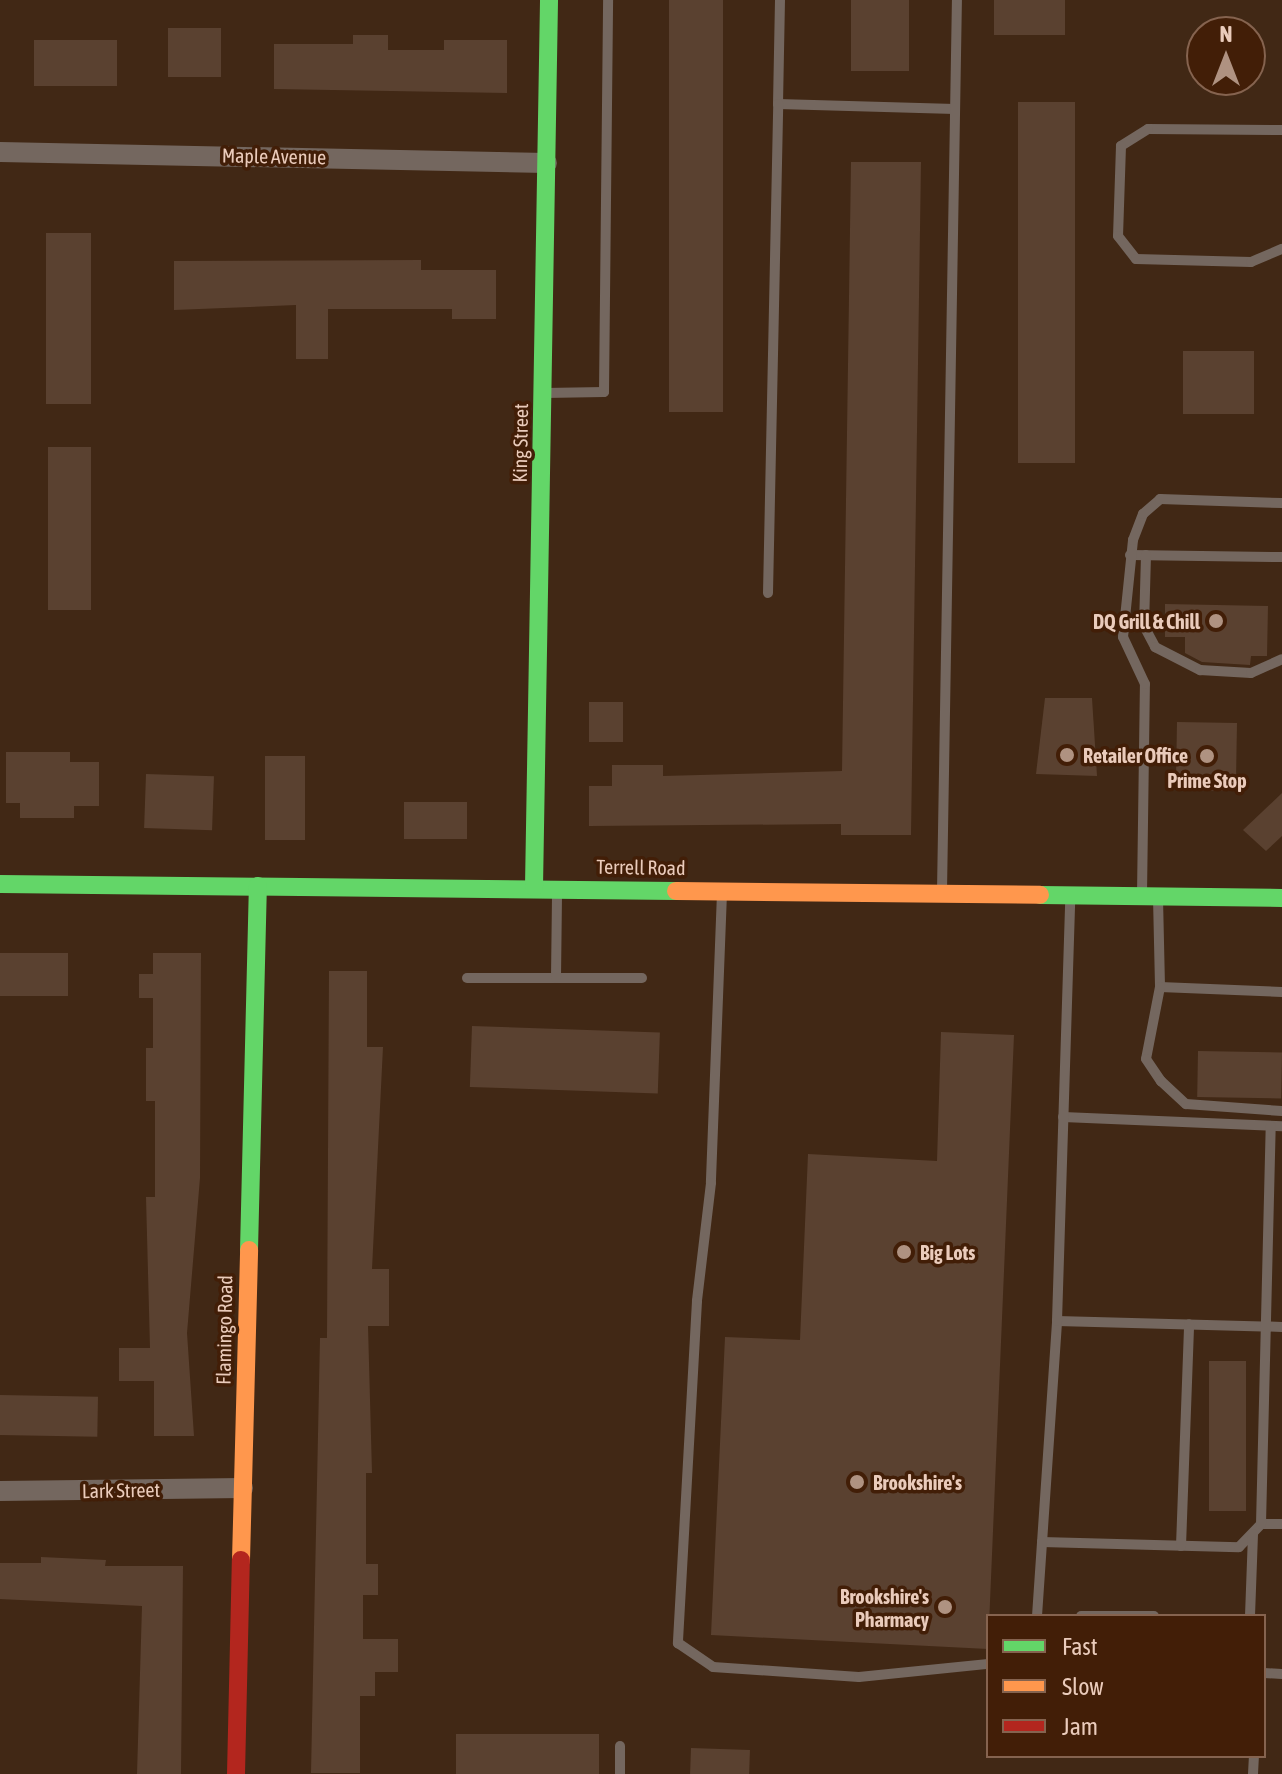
<!DOCTYPE html>
<style>
body{margin:0}
#map{position:relative;width:1282px;height:1774px;overflow:hidden;background:#412815;font-family:"Asap Condensed",sans-serif}
div>[style]{position:absolute}
[style*='--x']{left:calc(var(--x)*1px);top:calc(var(--y)*1px);width:calc(var(--w)*1px);rotate:calc(var(--a)*1deg)}
.building>*{inset:0;background:#5a4130;transform-origin:0 0}
.lane>*{height:10px;margin:-5px;padding:0 5px;transform-origin:5px;border-radius:5px;background:#74675f}
.street>*{height:20px;margin:-10px;padding:0 10px;transform-origin:10px;border-radius:10px;background:#74675f}
.fast>*{height:18px;margin:-9px;padding:0 9px;transform-origin:9px;border-radius:9px;background:#63d668}
.slow>*{height:18px;margin:-9px;padding:0 9px;transform-origin:9px;border-radius:9px;background:#ff974d}
.jam>*{height:18px;margin:-9px;padding:0 9px;transform-origin:9px;border-radius:9px;background:#b3261e}
.dots>*{width:22px;height:22px;translate:-50% -50%;box-sizing:border-box;border:4px solid #421e07;border-radius:50%}
span{translate:-50% -50%;white-space:nowrap;text-align:center;line-height:1.15;-webkit-text-stroke:7px #421e07;paint-order:stroke}
.street-label{font-size:20px;color:#eacbbb}
.poi-label{font-size:20px;color:#eacbbb;font-weight:700}
.right{translate:-100% -50%;text-align:right}
.left{translate:0 -50%;text-align:left}
.legend{position:absolute;left:986px;top:1614px;width:280px;height:144px;box-sizing:border-box;background:#421e07;border:2px solid #85634f;margin:0;padding:10px 14px;list-style:none;font-size:24px;color:#eacbbb}
.legend li{display:flex;align-items:center;gap:16px;height:40px}
.legend b{width:40px;border:2px solid #85634f}
.north{position:absolute;left:1186px;top:16px;width:80px;height:80px;box-sizing:border-box;background:#421e07;border:2px solid #85634f;border-radius:50%;rotate:0deg;font-size:22px;font-weight:700;line-height:32px;text-align:center;color:#eacbbb}
.north::after{content:'';display:block;margin:auto;width:28px;height:36px;background:#af9281;clip-path:polygon(50% 0,100% 100%,50% 72%,0 100%)}
</style>
<div id="map">
<div class="building">
<i style="left:669px;top:0;width:54px;height:412px"></i>
<i style="left:851px;top:0;width:58px;height:71px"></i>
<i style="left:994px;top:0;width:71px;height:35px"></i>
<i style="left:168px;top:28px;width:53px;height:49px"></i>
<i style="clip-path:polygon(353px 35px,388px 35px,388px 50px,444px 50px,444px 40px,507px 40px,507px 93px,274px 89px,274px 44px,353px 44px)"></i>
<i style="left:34px;top:40px;width:83px;height:46px"></i>
<i style="left:1018px;top:102px;width:57px;height:361px"></i>
<i style="clip-path:polygon(851px 162px,921px 162px,911px 835px,841px 835px,841px 824px,589px 826px,589px 786px,612px 786px,612px 765px,663px 765px,663px 776px,842px 771px)"></i>
<i style="left:46px;top:233px;width:45px;height:171px"></i>
<i style="clip-path:polygon(421px 260px,421px 270px,496px 270px,496px 319px,452px 319px,452px 309px,328px 309px,328px 359px,296px 359px,296px 305px,174px 310px,174px 261px)"></i>
<i style="left:1183px;top:351px;width:71px;height:63px"></i>
<i style="left:48px;top:447px;width:43px;height:163px"></i>
<i style="clip-path:polygon(1165px 604px,1268px 606px,1267px 656px,1251px 656px,1250px 665px,1202px 662px,1185px 653px,1185px 637px,1165px 637px)"></i>
<i style="clip-path:polygon(1045px 698px,1092px 698px,1097px 776px,1036px 774px)"></i>
<i style="left:589px;top:702px;width:34px;height:40px"></i>
<i style="left:1177px;top:722px;width:60px;height:68px;rotate:1deg"></i>
<i style="clip-path:polygon(6px 752px,70px 752px,70px 762px,99px 762px,99px 806px,74px 806px,74px 818px,20px 818px,20px 803px,6px 803px)"></i>
<i style="left:265px;top:756px;width:40px;height:84px"></i>
<i style="left:146px;top:774px;width:68px;height:54px;rotate:2deg"></i>
<i style="clip-path:polygon(1282px 793px,1282px 836px,1266px 851px,1243px 830px)"></i>
<i style="left:404px;top:802px;width:63px;height:37px"></i>
<i style="left:0;top:953px;width:68px;height:43px"></i>
<i style="clip-path:polygon(153px 953px,201px 953px,200px 1178px,187px 1333px,194px 1436px,154px 1436px,154px 1381px,119px 1381px,119px 1348px,150px 1348px,146px 1197px,155px 1197px,155px 1101px,146px 1101px,146px 1048px,153px 1048px,153px 998px,139px 998px,139px 974px,153px 974px)"></i>
<i style="clip-path:polygon(329px 971px,367px 971px,367px 1047px,383px 1047px,372px 1269px,389px 1269px,389px 1326px,368px 1326px,372px 1473px,366px 1473px,366px 1564px,378px 1564px,378px 1595px,363px 1595px,363px 1639px,398px 1639px,398px 1672px,375px 1672px,375px 1696px,360px 1696px,360px 1773px,311px 1773px,320px 1338px,327px 1338px)"></i>
<i style="left:472px;top:1026px;width:188px;height:61px;rotate:2deg"></i>
<i style="clip-path:polygon(941px 1032px,1014px 1035px,988px 1649px,711px 1635px,725px 1337px,800px 1340px,808px 1154px,937px 1161px)"></i>
<i style="left:1198px;top:1051px;width:84px;height:46px;rotate:1deg"></i>
<i style="left:1209px;top:1361px;width:37px;height:150px"></i>
<i style="left:0;top:1395px;width:98px;height:40px;rotate:1deg"></i>
<i style="clip-path:polygon(41px 1557px,106px 1560px,105px 1566px,183px 1566px,181px 1774px,137px 1774px,142px 1606px,0 1599px,0 1563px,41px 1563px)"></i>
<i style="left:456px;top:1734px;width:143px;height:40px"></i>
<i style="left:691px;top:1748px;width:59px;height:26px;rotate:2deg"></i>
</div>
<div class="lane">
<i style="--x:780;--y:0;--w:104;--a:91.1"></i>
<i style="--x:778;--y:104;--w:177;--a:1.6"></i>
<i style="--x:1282;--y:130;--w:134;--a:-179.6"></i>
<i style="--x:1148;--y:129;--w:32;--a:148"></i>
<i style="--x:1121;--y:146;--w:90;--a:91.9"></i>
<i style="--x:1118;--y:236;--w:29;--a:52"></i>
<i style="--x:1136;--y:259;--w:115;--a:1.5"></i>
<i style="--x:1251;--y:262;--w:34;--a:-23"></i>
<i style="--x:545;--y:393;--w:59;--a:-1"></i>
<i style="--x:604;--y:392;--w:392;--a:-89.4"></i>
<i style="--x:1130;--y:555;--w:152;--a:0.8"></i>
<i style="--x:1146;--y:555;--w:71;--a:91.6"></i>
<i style="--x:1144;--y:626;--w:24;--a:62"></i>
<i style="--x:1155;--y:647;--w:51;--a:27.1"></i>
<i style="--x:1200;--y:670;--w:51;--a:3.4"></i>
<i style="--x:1251;--y:673;--w:34;--a:-24"></i>
<i style="--x:768;--y:593;--w:489;--a:-88.8"></i>
<i style="--x:942;--y:891;--w:891;--a:-89.04"></i>
<i style="--x:722;--y:893;--w:290;--a:92.2"></i>
<i style="--x:711;--y:1183;--w:119;--a:96.8"></i>
<i style="--x:697;--y:1301;--w:343;--a:93.2"></i>
<i style="--x:678;--y:1643;--w:42;--a:34.4"></i>
<i style="--x:713;--y:1667;--w:146;--a:3.9"></i>
<i style="--x:859;--y:1677;--w:130;--a:-5.8"></i>
<i style="--x:1142;--y:894;--w:210;--a:-89.2"></i>
<i style="--x:1145;--y:684;--w:52;--a:-115.1"></i>
<i style="--x:1123;--y:637;--w:98;--a:-84.1"></i>
<i style="--x:1133;--y:540;--w:28;--a:-69"></i>
<i style="--x:1143;--y:514;--w:23;--a:-41"></i>
<i style="--x:1160;--y:499;--w:122;--a:1.9"></i>
<i style="--x:1158;--y:898;--w:89;--a:88.7"></i>
<i style="--x:1160;--y:987;--w:122;--a:2.3"></i>
<i style="--x:467;--y:978;--w:175;--a:0"></i>
<i style="--x:556;--y:978;--w:85;--a:-89.3"></i>
<i style="--x:1160;--y:987;--w:73;--a:101"></i>
<i style="--x:1146;--y:1059;--w:27;--a:56"></i>
<i style="--x:1161;--y:1081;--w:34;--a:43"></i>
<i style="--x:1186;--y:1104;--w:96;--a:4.2"></i>
<i style="--x:1063;--y:1117;--w:219;--a:2.4"></i>
<i style="--x:1057;--y:1321;--w:225;--a:1.5"></i>
<i style="--x:1261;--y:1524;--w:21;--a:0"></i>
<i style="--x:1042;--y:1542;--w:197;--a:1.5"></i>
<i style="--x:1239;--y:1547;--w:32;--a:-46"></i>
<i style="--x:1261;--y:1524;--w:398;--a:-88.6"></i>
<i style="--x:1181;--y:1546;--w:222;--a:-87.9"></i>
<i style="--x:1037;--y:1616;--w:296;--a:-86.1"></i>
<i style="--x:1057;--y:1321;--w:424;--a:-88.2"></i>
<i style="--x:1081;--y:1616;--w:73;--a:0"></i>
<i style="--x:1250;--y:1616;--w:82;--a:-87.9"></i>
<i style="--x:1264;--y:1673;--w:18;--a:3"></i>
<i style="--x:620;--y:1774;--w:28;--a:-90"></i>
<i style="--x:1253;--y:1774;--w:18;--a:-87"></i>
</div>
<div class="street">
<i style="--x:0;--y:152;--w:547;--a:1.15"></i>
<i style="--x:0;--y:1491;--w:243;--a:-0.7"></i>
</div>
<div class="fast">
<i style="--x:0;--y:884;--w:676;--a:0.59"></i>
<i style="--x:534;--y:887;--w:887;--a:-89.03"></i>
<i style="--x:1040;--y:895;--w:242;--a:0.7"></i>
<i style="--x:249;--y:1250;--w:364;--a:-88.6"></i>
</div>
<div class="slow">
<i style="--x:676;--y:891;--w:364;--a:0.6"></i>
<i style="--x:241;--y:1560;--w:310;--a:-88.5"></i>
</div>
<div class="jam">
<i style="--x:236;--y:1774;--w:214;--a:-88.7"></i>
</div>
<div class="dots">
<i style="left:1216px;top:621px;background:#af9281"></i>
<i style="left:1067px;top:755px;background:#af9281"></i>
<i style="left:1207px;top:756px;background:#af9281"></i>
<i style="left:904px;top:1252px;background:#af9281"></i>
<i style="left:857px;top:1482px;background:#af9281"></i>
<i style="left:945px;top:1607px;background:#af9281"></i>
</div>
<div class="street-label">
<span style="left:274px;top:156px;rotate:1deg">Maple Avenue</span>
<span style="left:520px;top:443px;rotate:-89deg">King Street</span>
<span style="left:641px;top:867px;rotate:1deg">Terrell Road</span>
<span style="left:224px;top:1330px;rotate:-89deg">Flamingo Road</span>
<span style="left:121px;top:1490px;rotate:-1deg">Lark Street</span>
</div>
<div class="poi-label">
<span class="right" style="left:1200px;top:621px">DQ Grill &amp; Chill</span>
<span class="left" style="left:1083px;top:755px">Retailer Office</span>
<span style="left:1207px;top:780px">Prime Stop</span>
<span class="left" style="left:920px;top:1252px">Big Lots</span>
<span class="left" style="left:873px;top:1482px">Brookshire's</span>
<span class="right" style="left:929px;top:1608px">Brookshire's<br>Pharmacy</span>
</div>
<ul class="legend">
<li><b style="height:10px;background:#63d668"></b>Fast</li>
<li><b style="height:10px;background:#ff974d"></b>Slow</li>
<li><b style="height:10px;background:#b3261e"></b>Jam</li>
</ul>
<div class="north">N</div>
</div>
